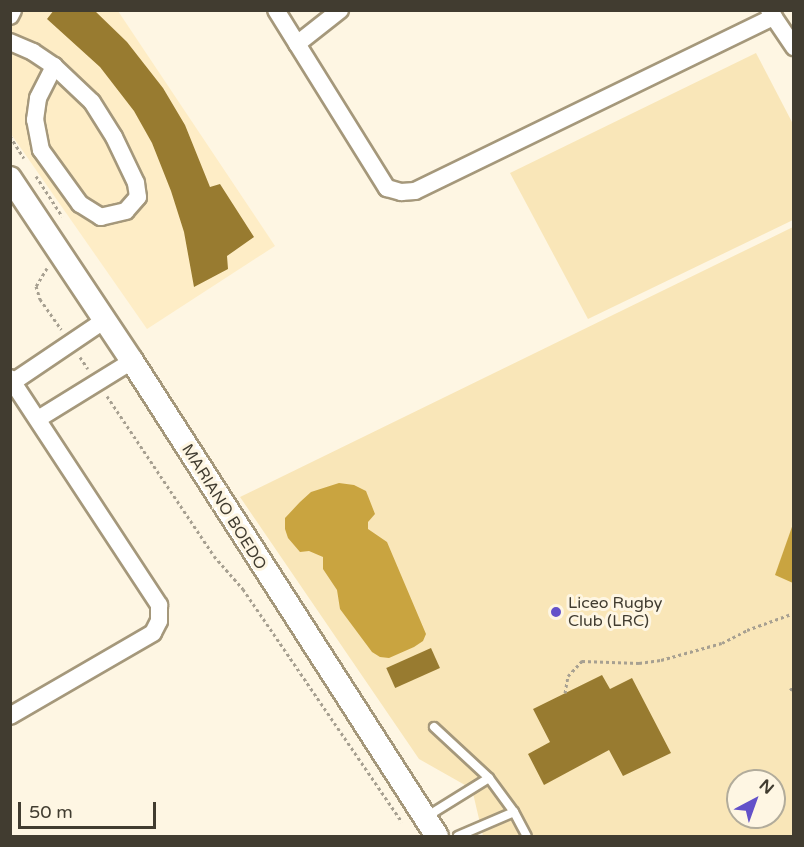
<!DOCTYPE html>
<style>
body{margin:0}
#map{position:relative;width:804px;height:847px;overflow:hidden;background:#fef6e3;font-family:"Varela Round",sans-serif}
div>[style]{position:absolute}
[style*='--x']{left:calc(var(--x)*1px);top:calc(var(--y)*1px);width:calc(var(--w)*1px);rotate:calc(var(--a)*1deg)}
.built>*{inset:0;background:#feedc6}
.green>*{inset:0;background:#f9e6b8}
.water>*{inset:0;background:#c9a440}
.building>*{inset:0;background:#987b30;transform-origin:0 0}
.path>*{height:3px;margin-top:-1.5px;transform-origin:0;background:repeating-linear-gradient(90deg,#a7a091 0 3px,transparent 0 6px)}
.roads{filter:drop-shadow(2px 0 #a5987b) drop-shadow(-2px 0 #a5987b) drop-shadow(0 2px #a5987b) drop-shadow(0 -2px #a5987b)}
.lane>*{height:8px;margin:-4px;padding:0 4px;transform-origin:4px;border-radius:4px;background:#fff}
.street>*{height:16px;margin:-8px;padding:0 8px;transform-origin:8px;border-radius:8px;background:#fff}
.secondary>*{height:22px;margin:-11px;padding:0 11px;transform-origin:11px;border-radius:11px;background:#fff}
.dots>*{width:16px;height:16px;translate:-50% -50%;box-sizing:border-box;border:3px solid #fef6e3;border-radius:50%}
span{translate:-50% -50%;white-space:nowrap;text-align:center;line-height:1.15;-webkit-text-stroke:6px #fef6e3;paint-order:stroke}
.street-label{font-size:16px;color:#413c30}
.poi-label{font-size:16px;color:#413c30}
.left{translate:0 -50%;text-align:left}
.frame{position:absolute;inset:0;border:12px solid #413c30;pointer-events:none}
.north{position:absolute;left:726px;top:769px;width:60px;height:60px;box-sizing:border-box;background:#fef6e3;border:2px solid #b2ac9b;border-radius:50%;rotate:41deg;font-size:16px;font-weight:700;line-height:24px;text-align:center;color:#413c30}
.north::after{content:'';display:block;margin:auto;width:21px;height:27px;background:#6351c9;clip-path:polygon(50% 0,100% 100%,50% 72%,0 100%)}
.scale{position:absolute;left:18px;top:802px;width:138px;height:27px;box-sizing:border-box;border:3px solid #413c30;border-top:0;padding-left:8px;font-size:18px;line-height:21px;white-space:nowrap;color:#413c30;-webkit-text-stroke:4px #fef6e3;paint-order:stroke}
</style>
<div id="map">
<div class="built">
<i style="clip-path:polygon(13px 11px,118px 11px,275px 246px,147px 329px,11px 134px,10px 16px)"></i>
</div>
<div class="green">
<i style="clip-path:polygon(756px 53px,793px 124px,793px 220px,588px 319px,510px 173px)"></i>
<i style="clip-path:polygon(evenodd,793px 227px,793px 836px,483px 836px,472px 789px,419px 759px,240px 497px,793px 227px,738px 781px,774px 781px,774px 817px,738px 817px,738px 781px)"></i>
</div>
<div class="water">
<i style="clip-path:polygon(339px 483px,354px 485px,366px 491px,375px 514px,368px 522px,368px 529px,387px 542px,426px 634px,423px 641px,414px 647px,389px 658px,380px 657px,372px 652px,340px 609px,337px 590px,323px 569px,323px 557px,309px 551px,300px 552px,288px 538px,285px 529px,285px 518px,300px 502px,311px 492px)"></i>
<i style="clip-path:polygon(793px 524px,794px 583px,793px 583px,775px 575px)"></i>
</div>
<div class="building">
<i style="clip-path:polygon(54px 10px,94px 10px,127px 42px,163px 88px,185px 125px,210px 187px,220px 184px,254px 237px,227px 256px,228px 269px,194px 287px,184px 232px,171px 191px,152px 143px,134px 111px,100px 67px,47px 19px)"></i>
<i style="left:431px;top:648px;width:22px;height:49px;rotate:66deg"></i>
<i style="clip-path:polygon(602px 675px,610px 689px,632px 678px,671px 753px,623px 776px,609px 750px,544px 785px,528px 754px,550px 742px,533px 709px)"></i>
</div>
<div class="path">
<i style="--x:10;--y:136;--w:26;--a:58"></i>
<i style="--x:36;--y:176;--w:48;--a:57"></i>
<i style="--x:47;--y:268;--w:21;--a:121"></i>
<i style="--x:36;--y:286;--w:14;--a:73"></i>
<i style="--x:40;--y:299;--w:37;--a:55"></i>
<i style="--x:80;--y:357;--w:14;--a:56"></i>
<i style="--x:107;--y:396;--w:192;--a:56.2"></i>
<i style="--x:214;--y:556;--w:44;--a:48.7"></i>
<i style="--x:243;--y:589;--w:282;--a:55.7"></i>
<i style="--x:790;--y:690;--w:5;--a:-37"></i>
<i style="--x:565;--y:693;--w:17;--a:-80"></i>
<i style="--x:568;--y:676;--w:21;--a:-47"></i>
<i style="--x:582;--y:661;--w:57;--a:2"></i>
<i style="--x:639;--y:663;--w:22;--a:-8"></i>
<i style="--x:661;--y:660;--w:63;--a:-15.6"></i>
<i style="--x:722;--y:643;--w:28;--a:-27"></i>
<i style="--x:747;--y:630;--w:50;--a:-19.9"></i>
</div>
<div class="roads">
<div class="lane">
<i style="--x:434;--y:727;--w:75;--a:42.8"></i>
<i style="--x:489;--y:778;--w:42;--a:53.7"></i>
<i style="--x:514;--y:812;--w:27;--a:62"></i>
<i style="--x:426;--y:817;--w:74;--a:-31.8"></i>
<i style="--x:458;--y:836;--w:61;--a:-23.2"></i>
</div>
<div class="street">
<i style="--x:276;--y:10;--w:210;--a:58.1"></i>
<i style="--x:387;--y:188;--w:15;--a:16"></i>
<i style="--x:401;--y:192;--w:14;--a:-4"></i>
<i style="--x:415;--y:191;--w:399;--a:-25.9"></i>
<i style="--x:769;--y:10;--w:45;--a:56"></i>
<i style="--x:10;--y:16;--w:7;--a:-63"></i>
<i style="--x:10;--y:42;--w:25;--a:23"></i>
<i style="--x:33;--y:52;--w:25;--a:34"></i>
<i style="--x:54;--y:66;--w:52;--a:43.5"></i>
<i style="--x:92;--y:102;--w:41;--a:57.8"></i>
<i style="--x:114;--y:137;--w:51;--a:64.4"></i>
<i style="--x:136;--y:183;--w:14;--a:82"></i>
<i style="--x:138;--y:197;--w:18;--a:131"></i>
<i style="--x:126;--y:211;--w:26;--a:167"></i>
<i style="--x:101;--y:217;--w:25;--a:-148"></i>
<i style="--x:80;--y:204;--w:67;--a:-125.8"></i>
<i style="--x:41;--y:150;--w:31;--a:-101"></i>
<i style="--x:35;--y:120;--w:22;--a:-82"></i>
<i style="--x:38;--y:98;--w:36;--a:-63"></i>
<i style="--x:297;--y:44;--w:55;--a:-38.3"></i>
<i style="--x:10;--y:378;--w:272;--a:56.7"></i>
<i style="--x:159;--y:605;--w:16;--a:90"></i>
<i style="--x:159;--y:621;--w:13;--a:117"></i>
<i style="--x:153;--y:633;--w:165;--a:149.9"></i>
<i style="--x:13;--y:382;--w:111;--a:-34"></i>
<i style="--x:38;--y:419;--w:110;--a:-31.7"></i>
</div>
<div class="secondary">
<i style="--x:10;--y:178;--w:220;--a:56.3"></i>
<i style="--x:132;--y:361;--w:564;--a:57.3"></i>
</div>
</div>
<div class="dots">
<i style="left:556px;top:612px;background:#6351c9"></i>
</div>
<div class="street-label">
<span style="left:224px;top:507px;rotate:58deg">MARIANO BOEDO</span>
</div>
<div class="poi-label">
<span class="left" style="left:568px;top:612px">Liceo Rugby<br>Club (LRC)</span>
</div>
<div class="frame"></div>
<div class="north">N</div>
<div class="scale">50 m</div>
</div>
